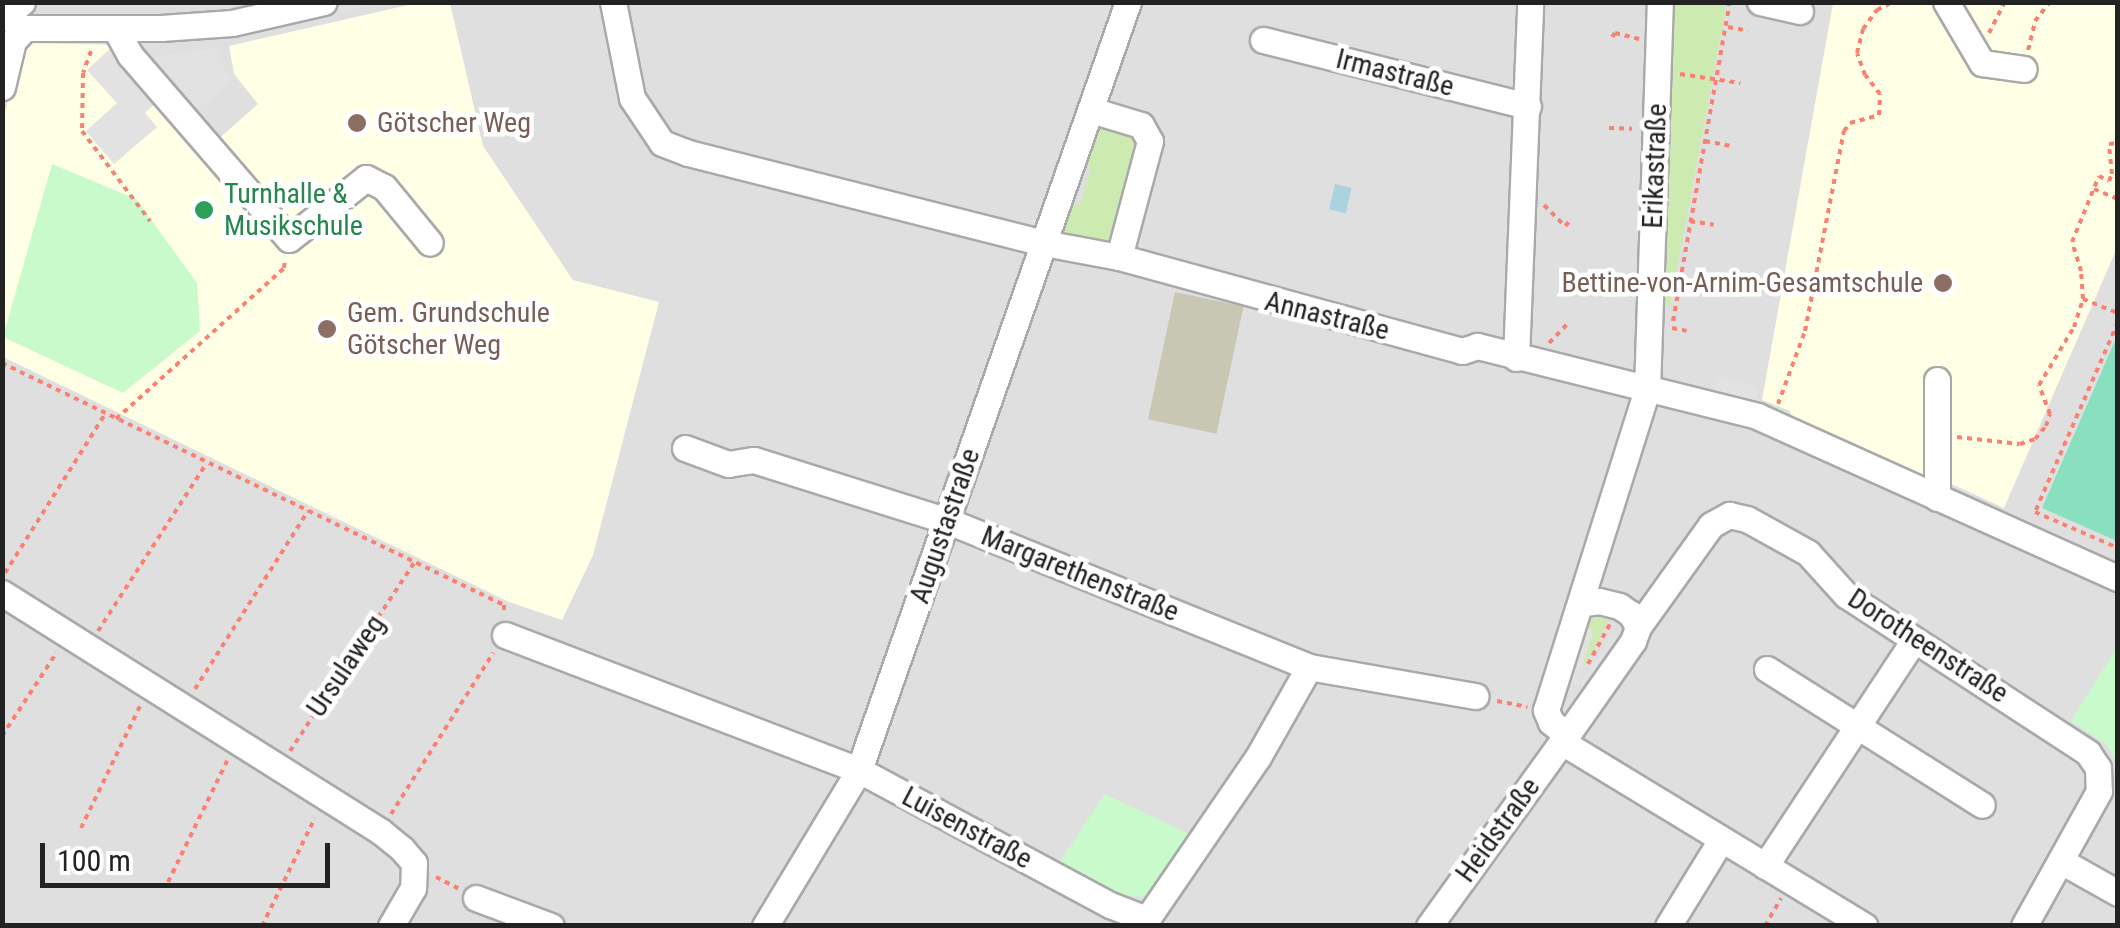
<!DOCTYPE html>
<meta charset="utf-8">
<style>
body{margin:0}
#map{position:relative;width:2120px;height:928px;overflow:hidden;background:#f2efe9;font-family:"Roboto Condensed",sans-serif}
div>[style]{position:absolute}
[style*='--x']{left:calc(var(--x)*1px);top:calc(var(--y)*1px);width:calc(var(--w)*1px);rotate:calc(var(--a)*1deg)}
.residential>*{inset:0;background:#e0dfdf;transform-origin:0 0}
.education>*{inset:0;background:#ffffe5}
.construction>*{inset:0;background:#c7c7b4;transform-origin:0 0}
.grass>*{inset:0;background:#cdebb0}
.park>*{inset:0;background:#c8facc}
.pitch>*{inset:0;background:#88e0be}
.parking>*{inset:0;background:#e2e2e2;transform-origin:0 0}
.water>*{inset:0;background:#aad3df;transform-origin:0 0}
.path>*{height:4px;margin-top:-2px;transform-origin:0;background:repeating-linear-gradient(90deg,#fa8072 0 5px,transparent 0 10px)}
.roads{filter:drop-shadow(2px 0 #a9a9a9) drop-shadow(-2px 0 #a9a9a9) drop-shadow(0 2px #a9a9a9) drop-shadow(0 -2px #a9a9a9)}
.minor>*{height:25px;margin:-12.5px;padding:0 12.5px;transform-origin:12.5px;border-radius:12.5px;background:#fff}
.dots>*{width:28px;height:28px;translate:-50% -50%;box-sizing:border-box;border:5px solid #fff;border-radius:50%}
span{translate:-50% -50%;white-space:nowrap;text-align:center;line-height:1.15;-webkit-text-stroke:9px #fff;paint-order:stroke}
.street-label{font-size:28px;color:#222}
.education-label{font-size:28px;color:#785e54}
.left{translate:0 -50%;text-align:left}
.right{translate:-100% -50%;text-align:right}
.leisure-label{font-size:28px;color:#27864d}
.frame{position:absolute;inset:0;border:5px solid #222;pointer-events:none}
.scale{position:absolute;left:40px;top:843px;width:290px;height:45px;box-sizing:border-box;border:5px solid #222;border-top:0;padding-left:12px;font-size:30px;line-height:35px;white-space:nowrap;color:#222;-webkit-text-stroke:8px #fff;paint-order:stroke}
</style>
<div id="map">
<div class="residential">
<i style="left:3px;top:3px;width:2114px;height:922px"></i>
</div>
<div class="education">
<i style="clip-path:polygon(417px 3px,450px 3px,483px 146px,573px 280px,659px 302px,593px 555px,562px 620px,509px 602px,3px 357px,3px 122px,21px 43px,128px 45px,215px 142px,258px 104px,234px 74px,229px 46px)"></i>
<i style="clip-path:polygon(1833px 3px,2117px 3px,2117px 248px,2004px 508px,1945px 481px,1927px 482px,1793px 422px,1790px 411px,1762px 400px)"></i>
</div>
<div class="construction">
<i style="left:1175px;top:292px;width:70px;height:130px;rotate:12deg"></i>
</div>
<div class="grass">
<i style="clip-path:polygon(1675px 3px,1727px 3px,1670px 306px,1665px 305px)"></i>
<i style="clip-path:polygon(1101px 117px,1130px 125px,1142px 142px,1111px 247px,1062px 234px,1072px 203px,1080px 205px,1091px 168px,1085px 165px)"></i>
<i style="clip-path:polygon(1598px 611px,1612px 614px,1585px 665px,1581px 663px,1593px 630px,1580px 626px)"></i>
</div>
<div class="park">
<i style="clip-path:polygon(52px 164px,136px 199px,197px 283px,200px 331px,123px 393px,3px 337px)"></i>
<i style="clip-path:polygon(2117px 647px,2118px 761px,2117px 763px,2106px 744px,2071px 721px)"></i>
<i style="clip-path:polygon(1105px 794px,1191px 835px,1150px 893px,1141px 897px,1121px 895px,1059px 863px)"></i>
</div>
<div class="pitch">
<i style="clip-path:polygon(2117px 336px,2117px 541px,2042px 508px)"></i>
</div>
<div class="parking">
<i style="clip-path:polygon(354px 3px,382px 3px,221px 38px,132px 42px,134px 36px,222px 32px)"></i>
<i style="clip-path:polygon(1667px 3px,1675px 3px,1665px 305px,1659px 305px)"></i>
<i style="clip-path:polygon(114px 45px,140px 58px,218px 48px,222px 65px,232px 79px,183px 124px,159px 100px,145px 113px,157px 127px,114px 164px,86px 131px,117px 103px,87px 70px)"></i>
<i style="left:1717px;top:376px;width:43px;height:18px;rotate:15deg"></i>
<i style="left:1580px;top:626px;width:14px;height:58px;rotate:17deg"></i>
<i style="clip-path:polygon(1612px 636px,1624px 644px,1590px 692px,1580px 685px)"></i>
</div>
<div class="water">
<i style="left:1335px;top:184px;width:17px;height:26px;rotate:13deg"></i>
</div>
<div class="path">
<i style="--x:1728;--y:27;--w:20;--a:11"></i>
<i style="--x:1989;--y:33;--w:35;--a:-63"></i>
<i style="--x:1612;--y:37;--w:5;--a:-53"></i>
<i style="--x:1615;--y:33;--w:25;--a:14"></i>
<i style="--x:2028;--y:50;--w:30;--a:-76"></i>
<i style="--x:2035;--y:21;--w:24;--a:-52"></i>
<i style="--x:91;--y:51;--w:23;--a:110"></i>
<i style="--x:83;--y:73;--w:58;--a:91"></i>
<i style="--x:82;--y:131;--w:113;--a:52.9"></i>
<i style="--x:1680;--y:74;--w:61;--a:8.5"></i>
<i style="--x:1609;--y:128;--w:23;--a:2"></i>
<i style="--x:1705;--y:141;--w:25;--a:11"></i>
<i style="--x:2094;--y:189;--w:26;--a:23"></i>
<i style="--x:1544;--y:205;--w:30;--a:45"></i>
<i style="--x:1565;--y:226;--w:6;--a:-45"></i>
<i style="--x:1690;--y:221;--w:24;--a:9"></i>
<i style="--x:1682;--y:278;--w:20;--a:9"></i>
<i style="--x:2083;--y:299;--w:38;--a:22"></i>
<i style="--x:1673;--y:321;--w:324;--a:-79.9"></i>
<i style="--x:2118;--y:322;--w:207;--a:113.6"></i>
<i style="--x:2035;--y:512;--w:90;--a:23.4"></i>
<i style="--x:1672;--y:328;--w:15;--a:11"></i>
<i style="--x:1549;--y:343;--w:30;--a:-46"></i>
<i style="--x:2;--y:363;--w:557;--a:25.74"></i>
<i style="--x:504;--y:605;--w:7;--a:90"></i>
<i style="--x:1778;--y:404;--w:78;--a:-69.7"></i>
<i style="--x:1805;--y:331;--w:204;--a:-79"></i>
<i style="--x:1844;--y:131;--w:10;--a:-53"></i>
<i style="--x:1850;--y:123;--w:30;--a:-15"></i>
<i style="--x:1879;--y:115;--w:21;--a:-87"></i>
<i style="--x:1880;--y:94;--w:24;--a:-128"></i>
<i style="--x:1865;--y:75;--w:23;--a:-110"></i>
<i style="--x:1857;--y:53;--w:25;--a:-76"></i>
<i style="--x:1863;--y:29;--w:24;--a:-54"></i>
<i style="--x:1877;--y:10;--w:17;--a:-28"></i>
<i style="--x:116;--y:419;--w:226;--a:-41.9"></i>
<i style="--x:284;--y:268;--w:9;--a:-84"></i>
<i style="--x:1957;--y:437;--w:63;--a:6.3"></i>
<i style="--x:2020;--y:444;--w:16;--a:-18"></i>
<i style="--x:2035;--y:439;--w:17;--a:-50"></i>
<i style="--x:2046;--y:426;--w:13;--a:-72"></i>
<i style="--x:2050;--y:414;--w:31;--a:-111"></i>
<i style="--x:2039;--y:385;--w:68;--a:-58.9"></i>
<i style="--x:2074;--y:327;--w:29;--a:-72"></i>
<i style="--x:2083;--y:299;--w:28;--a:-94"></i>
<i style="--x:2081;--y:271;--w:30;--a:-107"></i>
<i style="--x:2072;--y:242;--w:71;--a:-67.8"></i>
<i style="--x:2099;--y:176;--w:11;--a:27"></i>
<i style="--x:2109;--y:181;--w:8;--a:-67"></i>
<i style="--x:2112;--y:174;--w:30;--a:-96"></i>
<i style="--x:2109;--y:144;--w:9;--a:-6"></i>
<i style="--x:5;--y:573;--w:188;--a:-57.8"></i>
<i style="--x:98;--y:631;--w:199;--a:-57.1"></i>
<i style="--x:1588;--y:664;--w:46;--a:-61.2"></i>
<i style="--x:195;--y:689;--w:211;--a:-57.6"></i>
<i style="--x:1497;--y:701;--w:31;--a:11"></i>
<i style="--x:2;--y:736;--w:100;--a:-56.8"></i>
<i style="--x:290;--y:751;--w:225;--a:-56.6"></i>
<i style="--x:391;--y:814;--w:191;--a:-57.6"></i>
<i style="--x:81;--y:828;--w:136;--a:-64.2"></i>
<i style="--x:436;--y:877;--w:25;--a:27"></i>
<i style="--x:168;--y:882;--w:135;--a:-64"></i>
<i style="--x:262;--y:926;--w:120;--a:-63.9"></i>
<i style="--x:1765;--y:926;--w:32;--a:-60"></i>
</div>
<div class="roads">
<div class="minor">
<i style="--x:613;--y:2;--w:98;--a:78.8"></i>
<i style="--x:632;--y:98;--w:54;--a:56.3"></i>
<i style="--x:662;--y:143;--w:28;--a:21"></i>
<i style="--x:688;--y:153;--w:367;--a:14.2"></i>
<i style="--x:1044;--y:243;--w:76;--a:10.6"></i>
<i style="--x:1119;--y:257;--w:356;--a:15.3"></i>
<i style="--x:1462;--y:351;--w:16;--a:-18"></i>
<i style="--x:1477;--y:346;--w:289;--a:14"></i>
<i style="--x:1757;--y:416;--w:396;--a:24.2"></i>
<i style="--x:1760;--y:2;--w:41;--a:12.7"></i>
<i style="--x:1946;--y:2;--w:71;--a:59.5"></i>
<i style="--x:1982;--y:63;--w:42;--a:8.1"></i>
<i style="--x:2;--y:19;--w:26;--a:-40"></i>
<i style="--x:115;--y:28;--w:31;--a:61"></i>
<i style="--x:130;--y:55;--w:243;--a:49.2"></i>
<i style="--x:289;--y:239;--w:98;--a:-38.4"></i>
<i style="--x:366;--y:178;--w:20;--a:27"></i>
<i style="--x:384;--y:187;--w:72;--a:50.6"></i>
<i style="--x:1263;--y:40;--w:273;--a:14"></i>
<i style="--x:2;--y:87;--w:47;--a:-76.6"></i>
<i style="--x:13;--y:41;--w:18;--a:-47"></i>
<i style="--x:25;--y:28;--w:136;--a:0"></i>
<i style="--x:161;--y:28;--w:71;--a:-4"></i>
<i style="--x:232;--y:23;--w:94;--a:-12.9"></i>
<i style="--x:1091;--y:110;--w:52;--a:16.7"></i>
<i style="--x:1141;--y:125;--w:18;--a:61"></i>
<i style="--x:1150;--y:141;--w:120;--a:105"></i>
<i style="--x:1516;--y:358;--w:356;--a:-87.7"></i>
<i style="--x:685;--y:448;--w:46;--a:20.4"></i>
<i style="--x:728;--y:464;--w:26;--a:-9"></i>
<i style="--x:754;--y:460;--w:203;--a:17.5"></i>
<i style="--x:948;--y:521;--w:389;--a:22"></i>
<i style="--x:1309;--y:667;--w:169;--a:9.9"></i>
<i style="--x:1937;--y:498;--w:118;--a:-90"></i>
<i style="--x:2;--y:593;--w:447;--a:32.2"></i>
<i style="--x:380;--y:831;--w:28;--a:39"></i>
<i style="--x:402;--y:849;--w:18;--a:49"></i>
<i style="--x:414;--y:863;--w:25;--a:92"></i>
<i style="--x:413;--y:888;--w:44;--a:120.1"></i>
<i style="--x:1638;--y:627;--w:125;--a:-54.4"></i>
<i style="--x:1711;--y:525;--w:21;--a:-29"></i>
<i style="--x:1729;--y:515;--w:18;--a:13"></i>
<i style="--x:1747;--y:519;--w:70;--a:29.1"></i>
<i style="--x:1808;--y:553;--w:57;--a:47.9"></i>
<i style="--x:1846;--y:595;--w:289;--a:33.1"></i>
<i style="--x:2088;--y:753;--w:18;--a:56"></i>
<i style="--x:2098;--y:768;--w:23;--a:88"></i>
<i style="--x:2099;--y:791;--w:154;--a:119.1"></i>
<i style="--x:505;--y:635;--w:379;--a:20.9"></i>
<i style="--x:859;--y:770;--w:285;--a:28.3"></i>
<i style="--x:1110;--y:905;--w:40;--a:21"></i>
<i style="--x:1147;--y:919;--w:196;--a:-55.6"></i>
<i style="--x:1258;--y:757;--w:103;--a:-60.5"></i>
<i style="--x:1767;--y:669;--w:254;--a:32.3"></i>
<i style="--x:1567;--y:735;--w:115;--a:-54.9"></i>
<i style="--x:1633;--y:641;--w:15;--a:-70"></i>
<i style="--x:1638;--y:627;--w:15;--a:-118"></i>
<i style="--x:1631;--y:614;--w:14;--a:-146"></i>
<i style="--x:1619;--y:606;--w:21;--a:-166"></i>
<i style="--x:1599;--y:601;--w:15;--a:172"></i>
<i style="--x:1562;--y:742;--w:354;--a:31.3"></i>
<i style="--x:2061;--y:861;--w:65;--a:29.3"></i>
<i style="--x:1765;--y:866;--w:271;--a:-56.6"></i>
<i style="--x:476;--y:898;--w:80;--a:20.5"></i>
<i style="--x:765;--y:926;--w:182;--a:-58.9"></i>
<i style="--x:859;--y:770;--w:814;--a:-70.7"></i>
<i style="--x:1429;--y:926;--w:236;--a:-54.2"></i>
<i style="--x:1567;--y:735;--w:21;--a:-141"></i>
<i style="--x:1551;--y:722;--w:13;--a:-113"></i>
<i style="--x:1546;--y:710;--w:336;--a:-72.5"></i>
<i style="--x:1647;--y:390;--w:388;--a:-88.1"></i>
<i style="--x:1668;--y:926;--w:101;--a:-58.4"></i>
</div>
</div>
<div class="dots">
<i style="left:357px;top:123px;background:#8d6e63"></i>
<i style="left:204px;top:210px;background:#2e9e5b"></i>
<i style="left:1943px;top:283px;background:#8d6e63"></i>
<i style="left:327px;top:329px;background:#8d6e63"></i>
</div>
<div class="street-label">
<span style="left:1395px;top:73px;rotate:14deg">Irmastraße</span>
<span style="left:1655px;top:166px;rotate:-88deg">Erikastraße</span>
<span style="left:1327px;top:316px;rotate:14deg">Annastraße</span>
<span style="left:945px;top:526px;rotate:-71deg">Augustastraße</span>
<span style="left:1080px;top:574px;rotate:22deg">Margarethenstraße</span>
<span style="left:1928px;top:646px;rotate:33deg">Dorotheenstraße</span>
<span style="left:346px;top:666px;rotate:-56deg">Ursulaweg</span>
<span style="left:967px;top:828px;rotate:28deg">Luisenstraße</span>
<span style="left:1498px;top:830px;rotate:-54deg">Heidstraße</span>
</div>
<div class="education-label">
<span class="left" style="left:377px;top:123px">Götscher Weg</span>
<span class="right" style="left:1923px;top:283px">Bettine-von-Arnim-Gesamtschule</span>
<span class="left" style="left:347px;top:329px">Gem. Grundschule<br>Götscher Weg</span>
</div>
<div class="leisure-label">
<span class="left" style="left:224px;top:210px">Turnhalle &amp;<br>Musikschule</span>
</div>
<div class="frame"></div>
<div class="scale">100 m</div>
</div>
